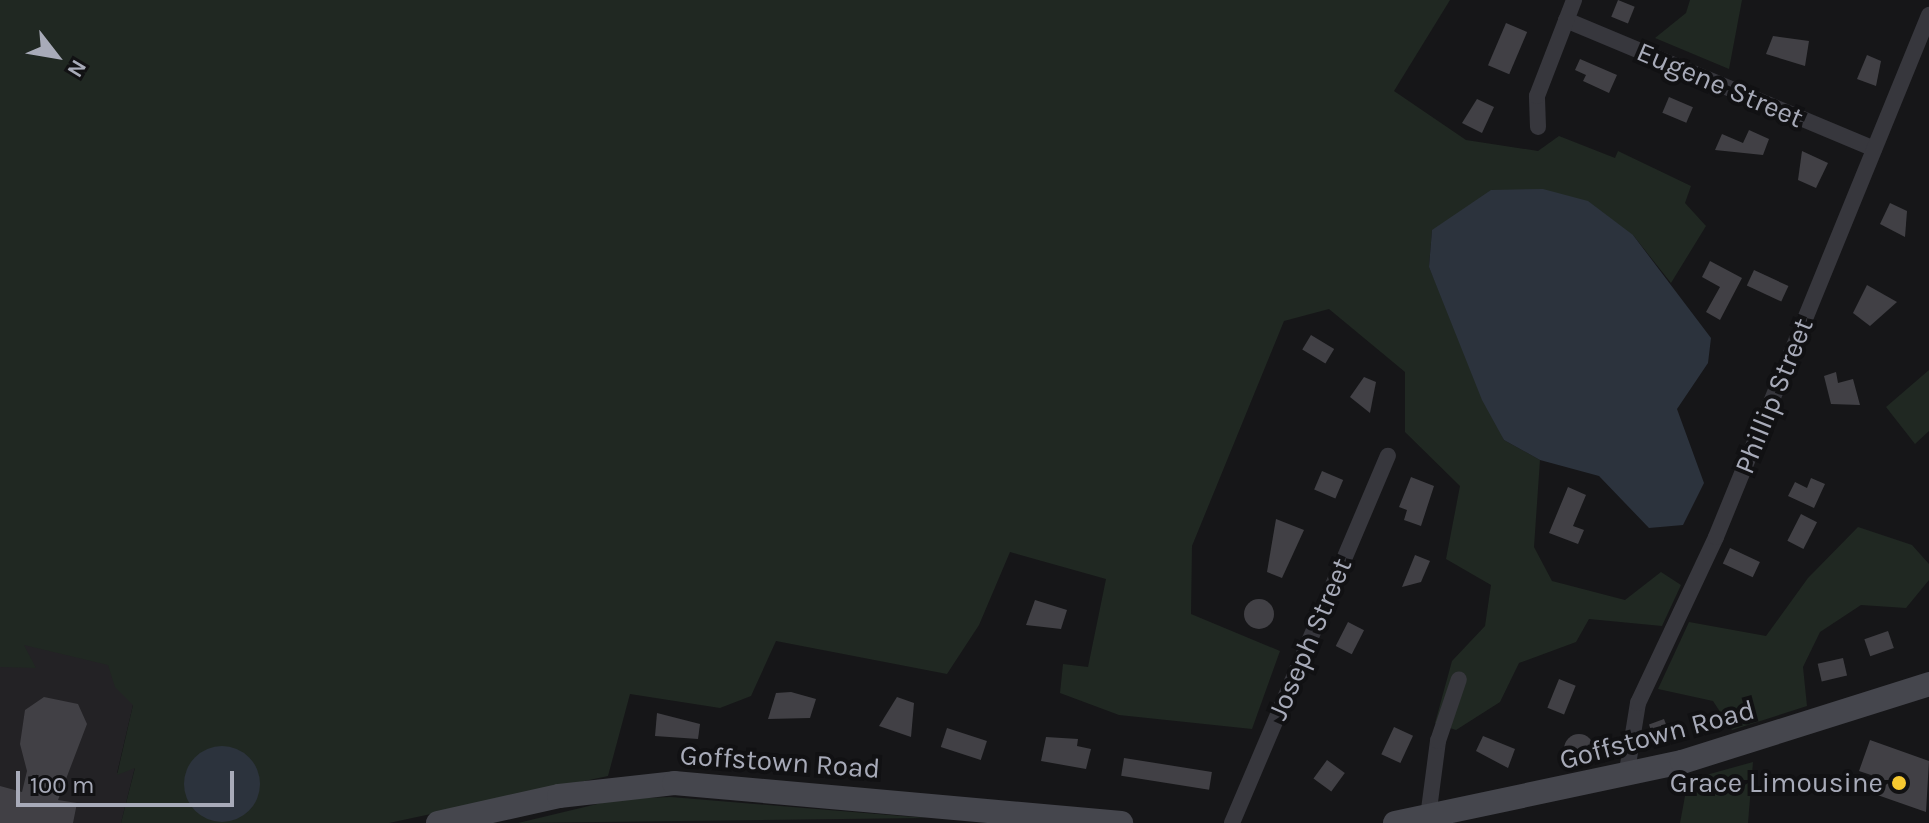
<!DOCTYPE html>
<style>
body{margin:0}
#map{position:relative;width:1929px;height:823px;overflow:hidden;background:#161618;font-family:Karla,sans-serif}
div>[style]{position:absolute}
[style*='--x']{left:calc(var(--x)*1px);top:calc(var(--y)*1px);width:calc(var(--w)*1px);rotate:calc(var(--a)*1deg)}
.built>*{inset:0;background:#232225}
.green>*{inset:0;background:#202822}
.water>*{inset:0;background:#2c333d}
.round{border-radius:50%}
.building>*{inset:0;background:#414045;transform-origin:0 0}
.street>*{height:16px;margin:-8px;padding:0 8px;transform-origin:8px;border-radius:8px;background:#37373d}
.secondary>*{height:24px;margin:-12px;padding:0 12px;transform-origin:12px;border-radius:12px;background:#45464d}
.dots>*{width:22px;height:22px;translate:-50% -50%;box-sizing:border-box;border:4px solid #111113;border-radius:50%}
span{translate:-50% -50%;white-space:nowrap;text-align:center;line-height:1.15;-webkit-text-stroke:8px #111113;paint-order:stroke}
.street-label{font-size:28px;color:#a8abb9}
.poi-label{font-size:28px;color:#a8abb9}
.right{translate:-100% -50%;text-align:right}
.north{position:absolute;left:16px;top:16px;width:80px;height:80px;-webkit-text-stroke:6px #111113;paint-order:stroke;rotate:121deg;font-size:22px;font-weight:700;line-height:32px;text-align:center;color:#a8abb9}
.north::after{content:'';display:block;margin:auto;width:28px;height:36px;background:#a8abb9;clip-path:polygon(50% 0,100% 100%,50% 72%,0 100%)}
.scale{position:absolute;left:16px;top:771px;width:218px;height:36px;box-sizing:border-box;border:4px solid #a8abb9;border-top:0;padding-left:10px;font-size:24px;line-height:28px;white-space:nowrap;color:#a8abb9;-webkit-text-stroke:6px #111113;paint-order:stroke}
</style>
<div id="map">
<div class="built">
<i style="clip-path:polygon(0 632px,156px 668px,133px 705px,117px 773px,135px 767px,121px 823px,0 823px)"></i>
</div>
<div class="green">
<i style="clip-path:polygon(0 0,1450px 0,1394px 91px,1466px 140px,1538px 151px,1559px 136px,1615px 158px,1618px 151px,1691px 186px,1685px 203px,1706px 226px,1671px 283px,1633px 235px,1432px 230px,1429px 267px,1504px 440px,1540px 460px,1534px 547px,1552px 581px,1625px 600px,1661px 572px,1681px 585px,1662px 626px,1589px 619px,1576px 642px,1519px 663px,1500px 702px,1456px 730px,1435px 723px,1452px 661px,1485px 626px,1491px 585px,1446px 559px,1460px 486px,1405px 432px,1405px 372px,1329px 309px,1284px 321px,1192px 546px,1191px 614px,1280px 651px,1252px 729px,1119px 715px,1060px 693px,1063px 664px,1088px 667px,1106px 579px,1010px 552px,979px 625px,947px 674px,776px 641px,751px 696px,720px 708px,630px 694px,608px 776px,389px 823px,121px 823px,135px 768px,117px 775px,133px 705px,115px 687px,108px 665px,24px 645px,36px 668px,0 667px)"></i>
<i style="clip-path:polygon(1690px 0,1742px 0,1729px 69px,1655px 38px,1686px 13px)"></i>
<i style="clip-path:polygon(1929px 370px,1929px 431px,1915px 444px,1886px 407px)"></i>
<i style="clip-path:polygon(1858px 527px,1912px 545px,1929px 564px,1929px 580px,1906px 608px,1861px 605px,1820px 632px,1803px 667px,1807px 706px,1732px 730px,1713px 701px,1658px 689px,1689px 622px,1766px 636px,1808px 578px)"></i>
<i style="clip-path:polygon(1753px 762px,1748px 823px,1680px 823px,1688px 780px)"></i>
<i style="clip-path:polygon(671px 797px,926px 818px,518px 823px,618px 799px)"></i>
</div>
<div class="water">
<i style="clip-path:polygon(1543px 189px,1588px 201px,1633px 235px,1711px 338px,1708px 363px,1677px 409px,1704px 483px,1683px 525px,1649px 528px,1599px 476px,1540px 460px,1504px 440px,1482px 400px,1429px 267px,1432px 230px,1491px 190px)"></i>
<i class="round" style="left:184px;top:746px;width:76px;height:76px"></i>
</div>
<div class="building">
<i style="left:1618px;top:0;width:18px;height:18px;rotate:22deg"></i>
<i style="left:1506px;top:23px;width:23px;height:46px;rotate:23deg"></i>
<i style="clip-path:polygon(1773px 36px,1809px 41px,1805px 66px,1766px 54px)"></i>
<i style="clip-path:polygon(1867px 55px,1881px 61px,1876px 86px,1857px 79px)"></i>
<i style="clip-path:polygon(1580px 59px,1617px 75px,1609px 93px,1583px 81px,1586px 75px,1575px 70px)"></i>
<i style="left:1669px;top:97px;width:26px;height:17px;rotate:23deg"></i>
<i style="clip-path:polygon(1477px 99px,1494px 107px,1482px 133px,1462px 123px)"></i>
<i style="clip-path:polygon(1749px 130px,1769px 139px,1763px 155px,1715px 150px,1722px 134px,1743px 143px)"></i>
<i style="clip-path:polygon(1802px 151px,1828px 163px,1816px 188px,1798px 180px)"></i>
<i style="clip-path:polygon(1890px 203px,1907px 211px,1905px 237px,1880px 224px)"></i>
<i style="clip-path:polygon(1710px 261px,1742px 278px,1720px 320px,1706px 312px,1720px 287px,1702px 277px)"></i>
<i style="left:1754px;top:270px;width:38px;height:17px;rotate:25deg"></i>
<i style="clip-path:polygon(1867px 285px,1897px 302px,1870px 326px,1853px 313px)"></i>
<i style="left:1311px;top:335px;width:27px;height:17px;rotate:31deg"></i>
<i style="clip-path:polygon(1836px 372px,1838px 383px,1853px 379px,1860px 405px,1831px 404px,1824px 376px)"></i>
<i style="clip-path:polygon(1364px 377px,1376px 382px,1370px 413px,1350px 397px)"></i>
<i style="left:1322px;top:471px;width:23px;height:20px;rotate:23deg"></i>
<i style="clip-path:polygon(1411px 477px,1434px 486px,1421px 526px,1404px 520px,1407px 510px,1399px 507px)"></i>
<i style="clip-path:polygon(1811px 478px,1825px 484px,1814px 508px,1788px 496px,1795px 482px,1807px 488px)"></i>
<i style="clip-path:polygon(1568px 487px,1586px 495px,1573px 526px,1584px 530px,1578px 544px,1549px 533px)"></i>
<i style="left:1801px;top:514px;width:18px;height:30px;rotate:27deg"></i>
<i style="clip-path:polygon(1276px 519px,1304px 530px,1282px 578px,1267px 572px)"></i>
<i style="left:1730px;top:548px;width:33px;height:17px;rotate:25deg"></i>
<i style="clip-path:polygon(1415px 555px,1430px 561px,1421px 582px,1402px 587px)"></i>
<i class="round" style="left:1244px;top:599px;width:30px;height:30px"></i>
<i style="clip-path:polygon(1035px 600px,1067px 610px,1061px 629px,1026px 625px)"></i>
<i style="left:1348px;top:622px;width:18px;height:27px;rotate:27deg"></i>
<i style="left:1888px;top:631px;width:18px;height:25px;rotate:71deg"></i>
<i style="left:1843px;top:658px;width:18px;height:26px;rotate:77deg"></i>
<i style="left:1559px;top:679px;width:18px;height:31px;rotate:22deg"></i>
<i style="clip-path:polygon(791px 692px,816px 699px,810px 718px,768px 719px,776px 693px)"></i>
<i style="clip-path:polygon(44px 697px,78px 704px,87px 724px,58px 800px,77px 803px,73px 823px,0 823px,0 786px,22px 792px,27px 771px,20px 744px,25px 710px)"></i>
<i style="clip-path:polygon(897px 697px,914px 703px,911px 737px,879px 726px)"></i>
<i style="clip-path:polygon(657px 713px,700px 724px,698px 739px,655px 736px)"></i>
<i style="left:1664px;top:719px;width:23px;height:16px;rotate:70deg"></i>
<i style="left:1394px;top:727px;width:21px;height:30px;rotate:25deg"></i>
<i style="left:947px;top:728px;width:42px;height:20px;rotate:18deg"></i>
<i class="round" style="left:1564px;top:734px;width:30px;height:30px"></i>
<i style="clip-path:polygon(1483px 736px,1515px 749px,1508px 768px,1476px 751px)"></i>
<i style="clip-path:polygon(1046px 737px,1078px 739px,1077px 746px,1091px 749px,1086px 769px,1041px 761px)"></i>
<i style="clip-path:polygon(1870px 740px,1929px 761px,1926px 812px,1866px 791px,1871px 775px,1859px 771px)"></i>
<i style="left:1124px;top:758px;width:89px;height:18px;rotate:9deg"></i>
<i style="left:1327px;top:760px;width:22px;height:23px;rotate:36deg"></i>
</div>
<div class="street">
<i style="--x:1566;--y:20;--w:334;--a:22.7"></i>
<i style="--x:1538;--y:127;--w:31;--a:-92"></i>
<i style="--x:1537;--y:96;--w:103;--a:-68.9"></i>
<i style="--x:1626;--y:777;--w:75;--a:-80.8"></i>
<i style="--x:1638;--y:703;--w:183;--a:-64.8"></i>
<i style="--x:1716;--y:537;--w:564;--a:-67.8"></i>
<i style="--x:1428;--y:817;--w:77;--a:-82.5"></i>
<i style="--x:1438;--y:741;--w:65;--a:-71.3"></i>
<i style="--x:1232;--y:823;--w:399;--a:-67"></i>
</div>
<div class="secondary">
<i style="--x:438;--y:823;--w:124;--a:-12.6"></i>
<i style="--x:559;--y:796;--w:116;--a:-6.4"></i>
<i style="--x:674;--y:783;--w:449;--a:5.1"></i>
<i style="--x:1395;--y:823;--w:293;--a:-12"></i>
<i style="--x:1682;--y:762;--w:259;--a:-17.5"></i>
</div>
<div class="dots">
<i style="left:1899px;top:783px;background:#f7c930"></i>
</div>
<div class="street-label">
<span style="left:1720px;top:85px;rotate:23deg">Eugene Street</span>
<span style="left:1774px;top:396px;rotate:-68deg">Phillip Street</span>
<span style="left:1310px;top:639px;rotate:-67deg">Joseph Street</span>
<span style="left:1657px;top:735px;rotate:-15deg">Goffstown Road</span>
<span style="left:780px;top:762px;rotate:4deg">Goffstown Road</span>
</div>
<div class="poi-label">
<span class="right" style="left:1883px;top:783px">Grace Limousine</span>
</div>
<div class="north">N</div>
<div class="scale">100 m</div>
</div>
